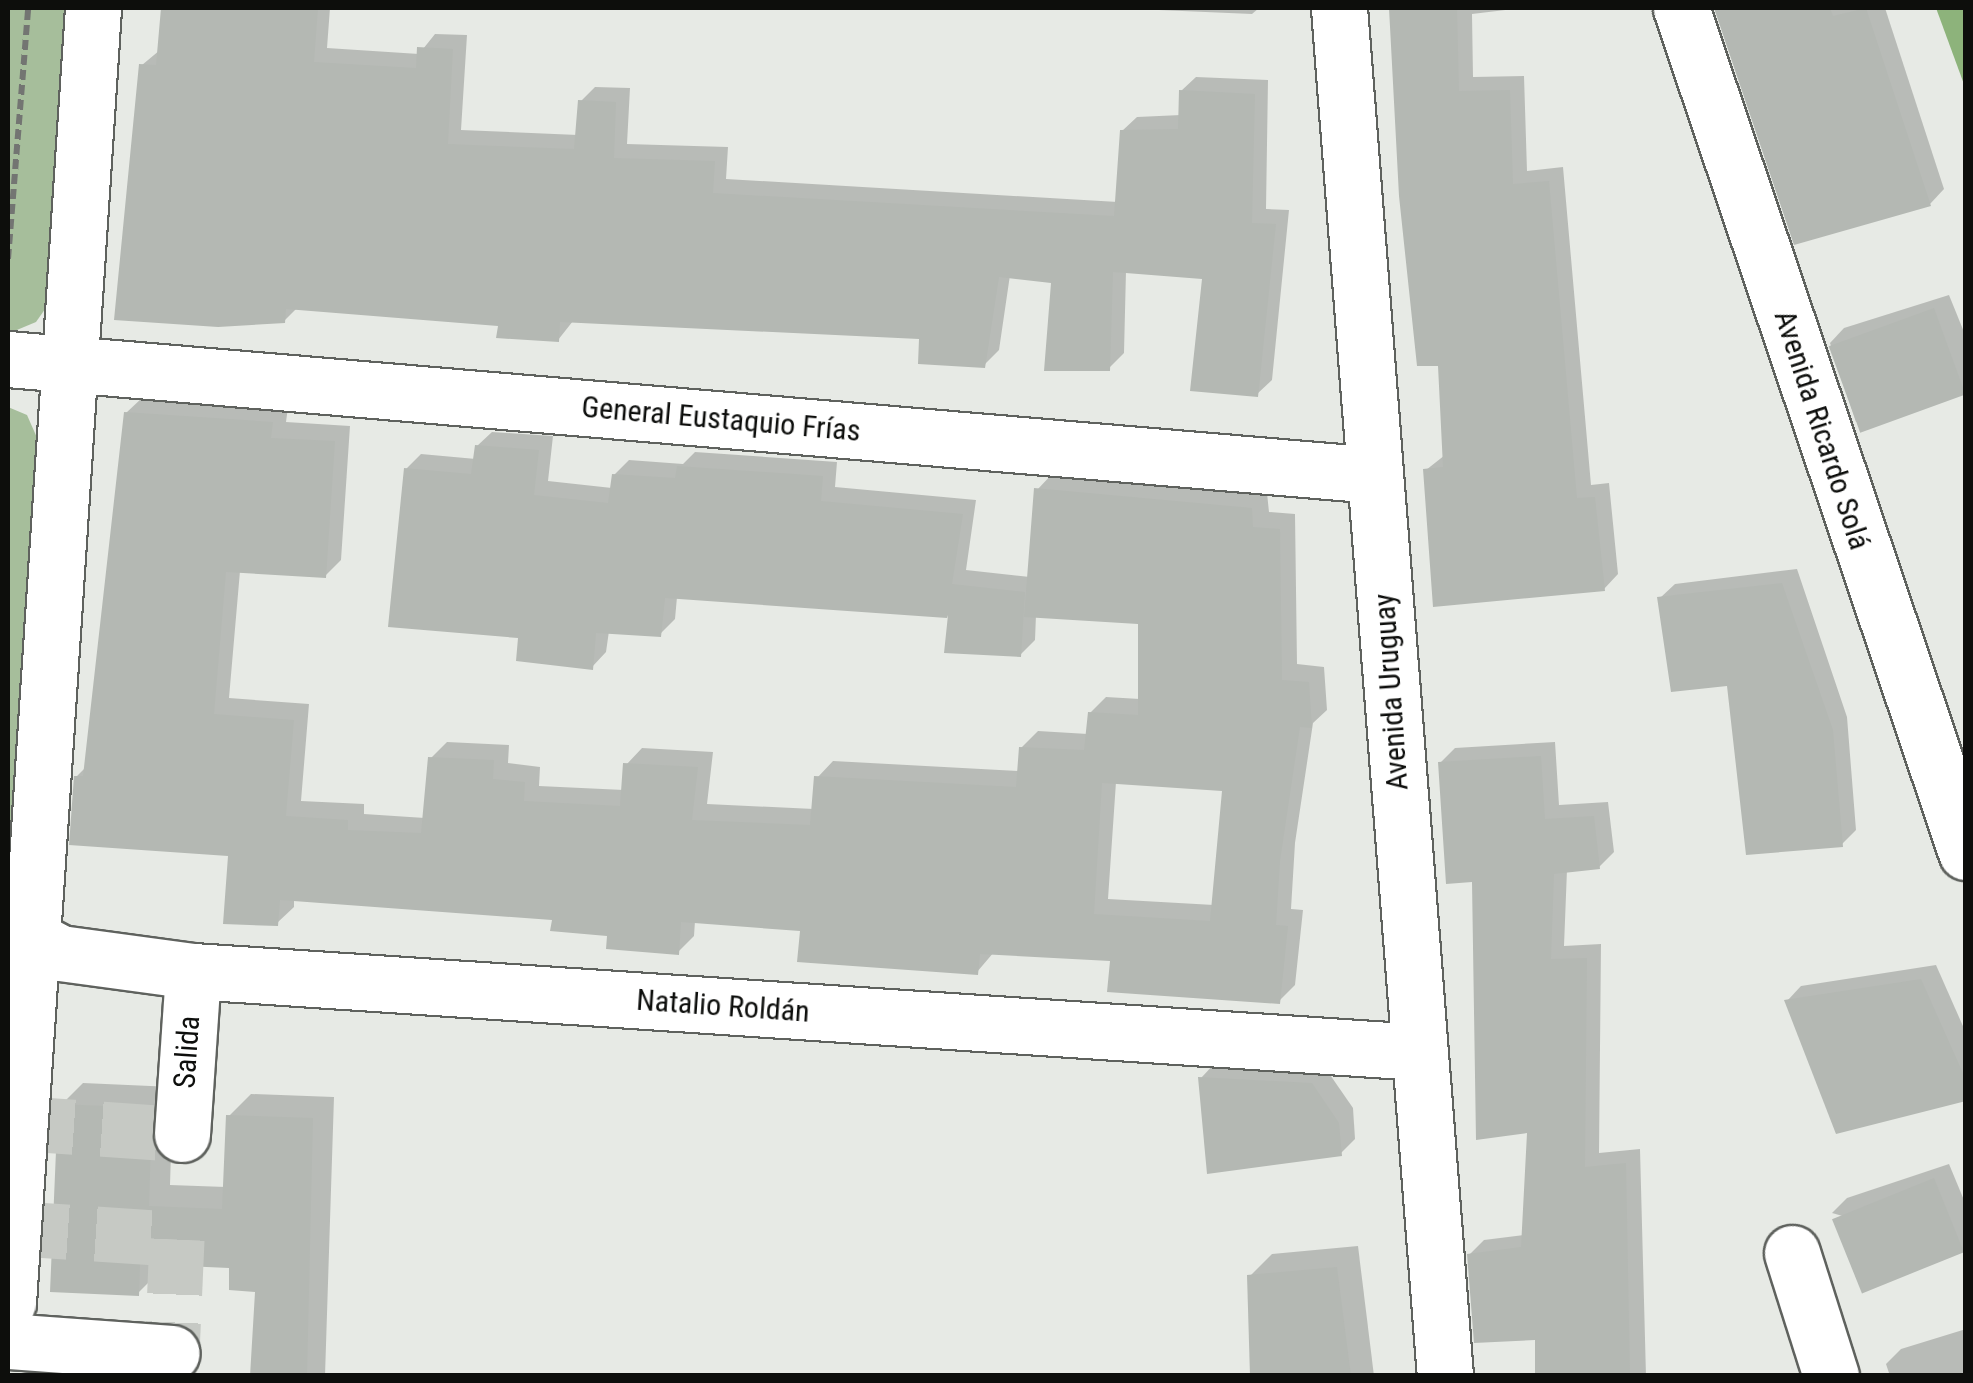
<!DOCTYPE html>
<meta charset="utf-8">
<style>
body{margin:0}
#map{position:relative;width:1973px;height:1383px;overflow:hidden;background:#e7eae5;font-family:"Roboto Condensed",sans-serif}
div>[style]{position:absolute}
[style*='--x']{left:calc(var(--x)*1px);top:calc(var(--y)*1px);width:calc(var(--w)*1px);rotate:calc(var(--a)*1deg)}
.green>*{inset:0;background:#a6be9b}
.forest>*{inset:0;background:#8db37b}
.shadow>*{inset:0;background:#0003}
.building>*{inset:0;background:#b4b8b3;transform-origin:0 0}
.minor-tunnel>*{height:55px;margin-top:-27.5px;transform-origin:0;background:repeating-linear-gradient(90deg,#c6c9c4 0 55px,transparent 0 83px)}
.path>*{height:6px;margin-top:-3px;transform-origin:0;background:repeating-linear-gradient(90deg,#737572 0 10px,transparent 0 15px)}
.roads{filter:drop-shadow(2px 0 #5f625e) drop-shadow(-2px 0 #5f625e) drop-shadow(0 2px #5f625e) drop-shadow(0 -2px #5f625e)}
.minor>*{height:55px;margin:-27.5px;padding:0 27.5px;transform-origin:27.5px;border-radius:27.5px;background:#fff}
.major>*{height:55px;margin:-27.5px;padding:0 27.5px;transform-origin:27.5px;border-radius:27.5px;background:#fff}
span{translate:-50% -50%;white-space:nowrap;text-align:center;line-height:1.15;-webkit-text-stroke:9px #fff;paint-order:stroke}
.street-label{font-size:30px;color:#0d0e0c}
.frame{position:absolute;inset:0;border:10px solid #0d0e0c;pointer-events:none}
</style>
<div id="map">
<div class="green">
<i style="clip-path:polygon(8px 8px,71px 8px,50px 302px,36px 322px,12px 332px,8px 330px)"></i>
<i style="clip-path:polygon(8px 407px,27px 415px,38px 440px,12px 845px,8px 843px)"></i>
</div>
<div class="forest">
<i style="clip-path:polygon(1936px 8px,1965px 8px,1965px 87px)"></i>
</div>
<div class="shadow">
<i style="clip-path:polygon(164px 8px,330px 8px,327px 48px,419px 54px,435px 34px,467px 35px,461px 130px,578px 135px,580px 102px,595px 87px,630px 88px,627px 144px,728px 147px,726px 179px,1118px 202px,1122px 131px,1137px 117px,1181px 115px,1181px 91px,1196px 77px,1268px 80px,1266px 209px,1289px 210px,1272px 380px,1257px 394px,1205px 276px,1126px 271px,1124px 353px,1109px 368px,1054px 280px,1010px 275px,999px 350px,984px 365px,922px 337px,573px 321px,558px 340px,501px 323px,297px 308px,284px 321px,142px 65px,160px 50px)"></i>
<i style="clip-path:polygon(1112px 8px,1259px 8px,1252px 14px)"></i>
<i style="clip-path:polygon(1391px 8px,1522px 8px,1472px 14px,1473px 77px,1524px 76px,1527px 171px,1563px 167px,1591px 485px,1609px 483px,1618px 574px,1604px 589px,1426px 470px,1445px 455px,1440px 364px,1401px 195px)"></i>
<i style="clip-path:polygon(1716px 8px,1885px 8px,1944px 189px,1930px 204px,1796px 242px)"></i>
<i style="clip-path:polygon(1949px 295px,1966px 337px,1966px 392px,1856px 422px,1830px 343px,1844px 328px)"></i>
<i style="clip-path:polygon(evenodd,143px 397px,288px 407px,286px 422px,350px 426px,341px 560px,325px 576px,240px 571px,229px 698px,309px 704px,301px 801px,364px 804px,364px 814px,425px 818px,431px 758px,447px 742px,509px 745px,508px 763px,540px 767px,539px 786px,624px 790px,626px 765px,642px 748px,713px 752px,707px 804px,814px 809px,817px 778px,833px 761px,1020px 771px,1021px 748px,1038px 731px,1088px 734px,1090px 713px,1106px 697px,1140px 699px,1140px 622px,1036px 615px,1035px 640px,1020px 655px,951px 611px,677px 597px,675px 619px,660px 634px,609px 631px,606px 652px,592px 667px,521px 636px,406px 469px,421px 454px,476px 459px,477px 446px,492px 432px,553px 436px,548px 481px,612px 488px,614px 475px,629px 460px,683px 464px,695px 452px,837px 462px,835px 487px,976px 500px,966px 570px,1030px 577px,1037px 490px,1053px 473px,1267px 493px,1269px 512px,1295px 514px,1297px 664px,1324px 667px,1327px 710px,1313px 723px,1295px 843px,1291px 909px,1303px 910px,1295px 985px,1279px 1001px,1112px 959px,994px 952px,977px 972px,803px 929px,695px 921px,694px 936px,678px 952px,555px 918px,294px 899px,294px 907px,277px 923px,231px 853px,76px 777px,87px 766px,126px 413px,143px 397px,1116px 782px,1225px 789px,1214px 905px,1108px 899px,1116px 782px)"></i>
<i style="clip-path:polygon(1797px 569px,1847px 717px,1856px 830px,1841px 845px,1729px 683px,1660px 598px,1675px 584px)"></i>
<i style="clip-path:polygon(1555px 742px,1559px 805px,1608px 802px,1614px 852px,1599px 867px,1567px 870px,1564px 946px,1601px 944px,1599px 1153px,1640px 1149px,1646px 1376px,1538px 1376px,1537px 1338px,1469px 1255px,1484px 1240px,1524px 1235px,1529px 1130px,1474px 879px,1440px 763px,1455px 748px)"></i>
<i style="clip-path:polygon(1936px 965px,1966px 1033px,1966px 1099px,1787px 1001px,1801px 986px)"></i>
<i style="clip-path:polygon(1215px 1063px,1326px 1069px,1353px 1108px,1355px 1139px,1340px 1154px,1201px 1078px)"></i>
<i style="clip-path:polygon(83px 1083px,173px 1087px,170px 1185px,226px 1187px,229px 1116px,251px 1094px,334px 1097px,325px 1376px,253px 1376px,258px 1289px,232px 1266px,160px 1263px,160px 1271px,138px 1293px,61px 1105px)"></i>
<i style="clip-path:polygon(1949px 1164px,1966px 1205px,1963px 1250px,1832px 1213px,1847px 1198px)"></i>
<i style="clip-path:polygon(1358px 1246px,1374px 1376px,1254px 1376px,1250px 1276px,1272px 1254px)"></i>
<i style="clip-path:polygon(1966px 1329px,1966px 1376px,1890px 1376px,1886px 1364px,1901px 1349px)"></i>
</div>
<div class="building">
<i style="clip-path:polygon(161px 8px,318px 8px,314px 62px,416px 68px,417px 47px,453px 49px,448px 144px,574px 149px,578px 100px,616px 102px,614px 158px,715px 161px,713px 193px,1114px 216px,1120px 130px,1178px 129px,1179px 90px,1255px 94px,1252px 223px,1276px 224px,1258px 397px,1190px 391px,1202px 279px,1113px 272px,1110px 371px,1044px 371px,1051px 283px,999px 277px,985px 368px,918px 364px,919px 339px,560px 322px,559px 342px,496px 338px,498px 326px,286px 309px,285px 323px,218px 327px,114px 320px,139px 64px,156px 65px)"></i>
<i style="clip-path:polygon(1389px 8px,1457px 8px,1459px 91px,1510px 90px,1513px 184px,1549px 181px,1577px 498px,1595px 497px,1605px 591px,1433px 607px,1423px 469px,1443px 467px,1438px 366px,1417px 366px,1399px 196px)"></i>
<i style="clip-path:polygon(1714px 8px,1830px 8px,1833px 16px,1866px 8px,1931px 206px,1794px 245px)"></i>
<i style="left:1934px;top:308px;width:92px;height:112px;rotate:70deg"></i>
<i style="clip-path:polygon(evenodd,124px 412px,273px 422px,271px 438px,335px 441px,326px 578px,226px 572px,214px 714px,294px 720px,286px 816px,348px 820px,348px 830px,421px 833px,428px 757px,494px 760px,493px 779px,525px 782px,524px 801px,620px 806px,623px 763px,698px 767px,692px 820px,810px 825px,814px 776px,1016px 787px,1019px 747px,1084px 750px,1088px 712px,1138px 715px,1138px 624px,1024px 617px,1034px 488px,1252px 508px,1253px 527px,1280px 529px,1282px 680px,1309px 682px,1312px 728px,1300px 727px,1280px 861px,1276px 925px,1288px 926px,1280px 1004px,1107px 992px,1110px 961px,980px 954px,978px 975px,797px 962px,800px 931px,681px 922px,679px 955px,606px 949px,607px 936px,550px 931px,552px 920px,280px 900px,278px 926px,223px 924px,228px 856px,69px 845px,74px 776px,83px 776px,124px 412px,1102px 783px,1222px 791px,1210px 921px,1094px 914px,1102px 783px)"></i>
<i style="clip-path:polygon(475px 445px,539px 450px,534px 495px,608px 503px,612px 474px,675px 478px,677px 466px,823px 476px,821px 501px,963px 514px,952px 584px,1025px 592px,1021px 657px,944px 653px,948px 615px,947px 618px,665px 598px,661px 637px,596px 633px,593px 670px,516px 661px,518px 638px,388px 627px,404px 468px,471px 474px)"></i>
<i style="clip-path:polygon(1782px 583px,1833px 730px,1843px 847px,1746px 855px,1727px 686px,1671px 692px,1657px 597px)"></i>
<i style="clip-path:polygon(1541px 756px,1545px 819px,1594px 816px,1600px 869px,1554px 874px,1551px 959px,1587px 958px,1585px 1167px,1626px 1163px,1630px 1376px,1535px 1376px,1535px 1340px,1474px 1343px,1467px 1254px,1521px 1247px,1527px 1133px,1476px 1140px,1472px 882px,1446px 884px,1438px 762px)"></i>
<i style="clip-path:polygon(1921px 979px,1966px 1080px,1966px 1101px,1836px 1134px,1784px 1000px)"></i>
<i style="clip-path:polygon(1198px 1077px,1312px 1083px,1339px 1123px,1342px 1156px,1207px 1174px)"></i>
<i style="clip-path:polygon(58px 1104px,152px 1108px,149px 1206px,222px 1209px,226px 1115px,313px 1118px,307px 1376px,250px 1376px,255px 1292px,229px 1290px,229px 1268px,140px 1264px,139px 1296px,50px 1292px)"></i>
<i style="left:1934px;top:1178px;width:80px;height:110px;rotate:68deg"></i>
<i style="clip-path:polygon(1337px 1267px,1351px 1376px,1250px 1376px,1247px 1275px)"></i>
</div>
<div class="minor-tunnel">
<i style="--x:19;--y:1123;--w:163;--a:3.9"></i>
<i style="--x:13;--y:1228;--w:164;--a:3.8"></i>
<i style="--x:177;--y:1239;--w:114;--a:92.5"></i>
</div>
<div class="path">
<i style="--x:8;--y:259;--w:252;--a:-85.4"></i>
</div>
<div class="roads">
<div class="minor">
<i style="--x:1339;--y:8;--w:1372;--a:85.57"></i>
<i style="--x:1681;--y:8;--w:891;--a:71.34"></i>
<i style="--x:8;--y:359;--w:1371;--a:4.85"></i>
<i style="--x:32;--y:938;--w:32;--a:28"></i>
<i style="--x:60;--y:953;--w:134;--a:7.7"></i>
<i style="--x:193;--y:971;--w:1228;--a:3.78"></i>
<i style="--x:182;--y:1134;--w:163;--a:-86.1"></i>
<i style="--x:1792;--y:1253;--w:129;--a:72.4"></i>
<i style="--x:8;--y:1341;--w:164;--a:4.2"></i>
</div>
<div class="major">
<i style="--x:8;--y:1302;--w:1297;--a:-86.24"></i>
</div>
</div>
<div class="street-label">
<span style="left:721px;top:419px;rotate:5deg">General Eustaquio Frías</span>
<span style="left:1822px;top:430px;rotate:72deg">Avenida Ricardo Solá</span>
<span style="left:1391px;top:692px;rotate:-94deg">Avenida Uruguay</span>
<span style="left:723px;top:1006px;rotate:4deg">Natalio Roldán</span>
<span style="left:187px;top:1052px;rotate:-86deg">Salida</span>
</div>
<div class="frame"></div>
</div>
